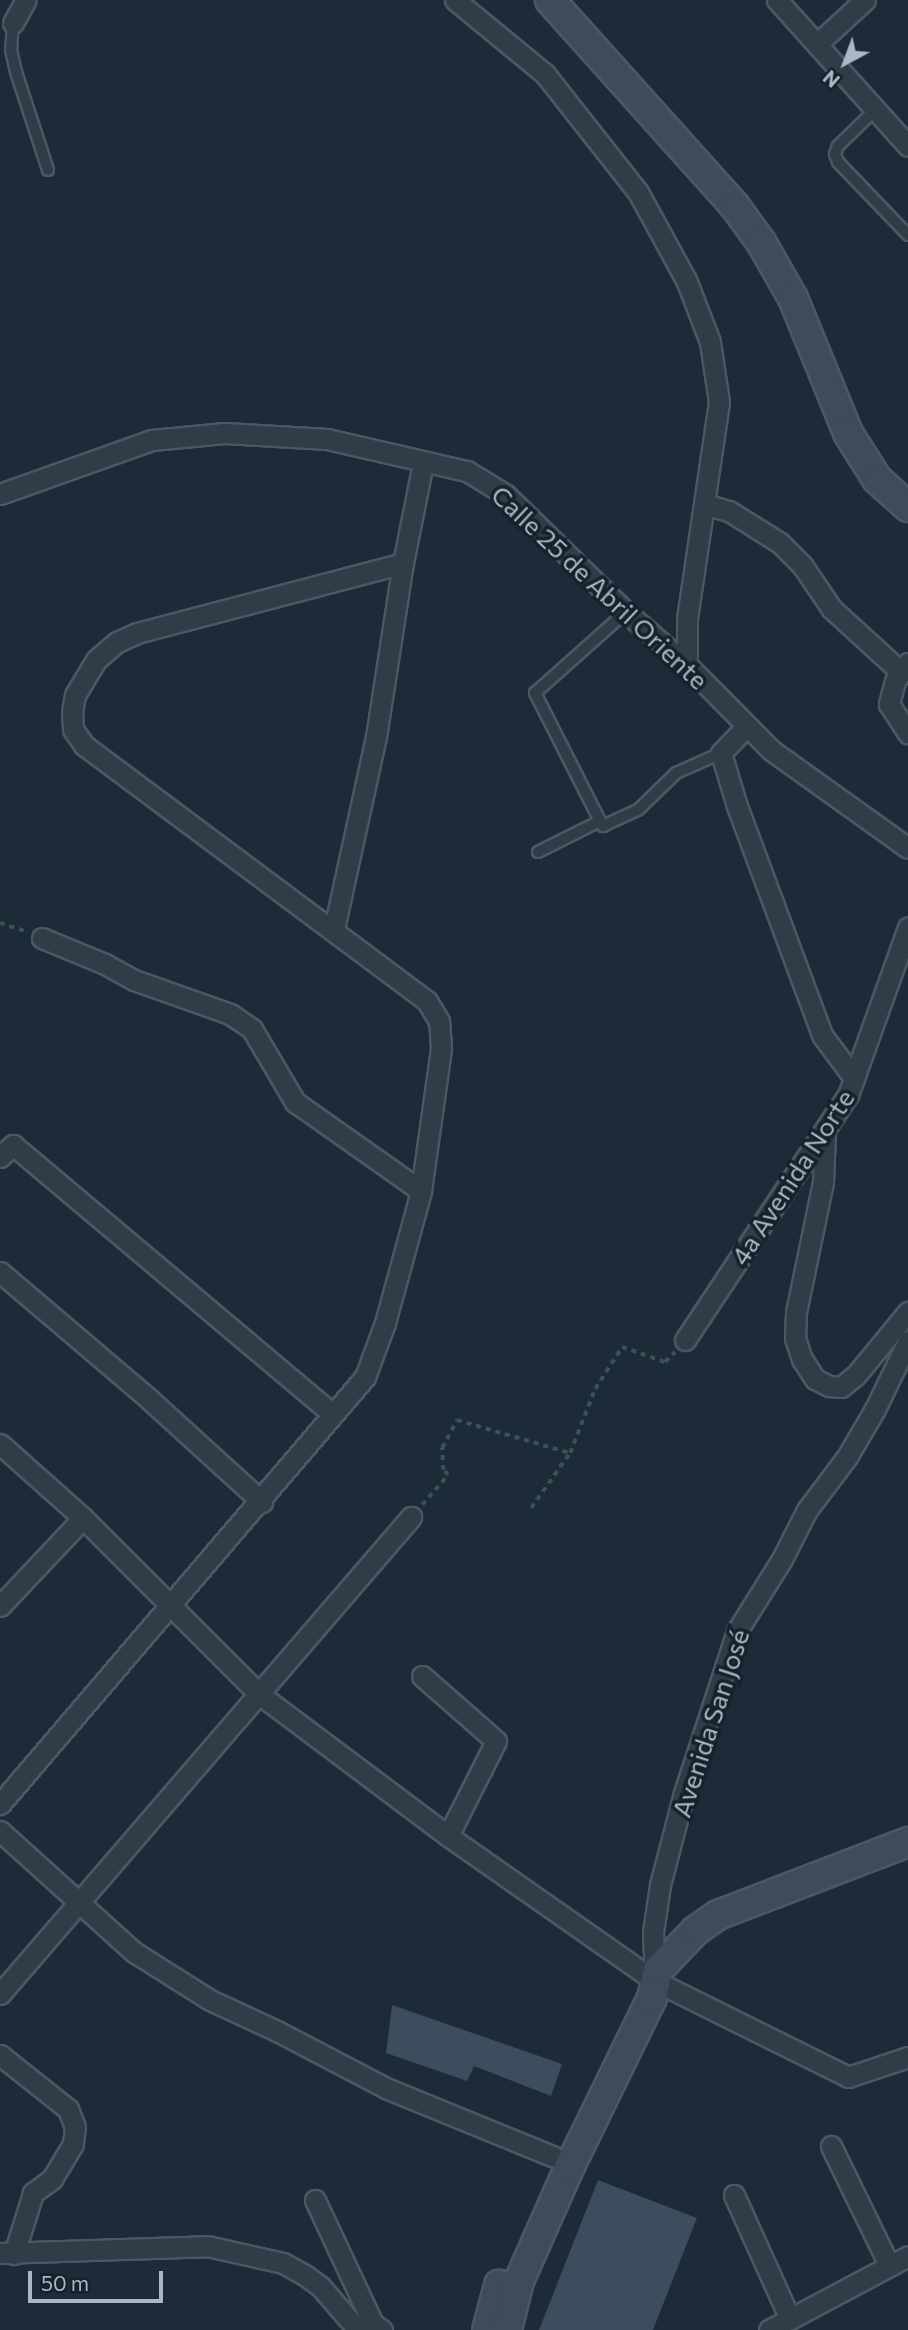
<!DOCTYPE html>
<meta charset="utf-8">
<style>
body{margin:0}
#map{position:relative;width:908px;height:2330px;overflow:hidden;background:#1d2a37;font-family:Commissioner,sans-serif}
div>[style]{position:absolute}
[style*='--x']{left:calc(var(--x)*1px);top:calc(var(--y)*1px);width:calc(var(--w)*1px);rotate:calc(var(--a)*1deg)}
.building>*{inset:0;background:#3e4d5d}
.path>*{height:3.5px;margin-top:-1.75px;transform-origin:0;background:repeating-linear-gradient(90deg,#3a5353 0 5px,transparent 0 10px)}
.roads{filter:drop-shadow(2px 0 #4c5763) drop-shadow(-2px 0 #4c5763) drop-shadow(0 2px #4c5763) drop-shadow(0 -2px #4c5763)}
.service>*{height:10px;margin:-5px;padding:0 5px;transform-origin:5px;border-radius:5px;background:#313c48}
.minor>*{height:19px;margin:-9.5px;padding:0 9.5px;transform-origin:9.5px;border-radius:9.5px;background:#313c48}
.secondary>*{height:28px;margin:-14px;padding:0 14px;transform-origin:14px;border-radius:14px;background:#3f4b5b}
span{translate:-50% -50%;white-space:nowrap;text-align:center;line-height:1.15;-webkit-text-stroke:7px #17212c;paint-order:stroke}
.street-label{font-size:26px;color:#abb7c5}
.north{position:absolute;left:810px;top:28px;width:70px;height:70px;-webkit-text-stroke:5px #17212c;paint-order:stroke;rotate:221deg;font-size:19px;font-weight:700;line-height:28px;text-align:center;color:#abb7c5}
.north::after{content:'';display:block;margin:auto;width:24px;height:32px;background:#abb7c5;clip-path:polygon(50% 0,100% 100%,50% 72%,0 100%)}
.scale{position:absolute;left:28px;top:2271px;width:135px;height:32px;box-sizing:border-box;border:4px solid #abb7c5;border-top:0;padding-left:9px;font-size:21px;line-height:24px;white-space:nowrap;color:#abb7c5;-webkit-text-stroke:5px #17212c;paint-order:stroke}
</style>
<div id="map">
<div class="building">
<i style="clip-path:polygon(392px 2005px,562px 2064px,551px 2096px,474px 2066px,467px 2081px,386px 2053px)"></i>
<i style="clip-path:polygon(598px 2180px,697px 2218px,653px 2330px,539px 2330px)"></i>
</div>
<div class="path">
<i style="--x:0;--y:923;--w:28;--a:18"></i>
<i style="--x:422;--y:1505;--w:40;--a:-49"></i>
<i style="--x:448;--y:1475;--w:7;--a:-135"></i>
<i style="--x:443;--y:1470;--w:22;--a:-93"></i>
<i style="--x:442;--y:1448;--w:32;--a:-62"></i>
<i style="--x:457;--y:1420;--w:118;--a:16.3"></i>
<i style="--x:531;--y:1508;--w:67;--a:-54.7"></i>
<i style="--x:570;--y:1453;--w:69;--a:-68.7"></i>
<i style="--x:595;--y:1389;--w:50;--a:-57.3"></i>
<i style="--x:622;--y:1347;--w:46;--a:19.2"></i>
<i style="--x:665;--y:1362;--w:14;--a:-45"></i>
</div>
<div class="roads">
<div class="service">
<i style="--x:13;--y:23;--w:27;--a:94"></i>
<i style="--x:11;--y:50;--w:23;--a:77"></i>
<i style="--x:16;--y:72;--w:103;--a:71.9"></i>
<i style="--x:875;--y:110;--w:52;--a:135.8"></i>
<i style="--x:838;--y:146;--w:9;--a:111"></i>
<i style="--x:835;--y:154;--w:9;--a:69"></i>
<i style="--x:838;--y:162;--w:101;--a:46.2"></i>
<i style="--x:600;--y:821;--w:144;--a:-116.9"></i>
<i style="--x:535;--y:693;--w:122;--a:-41.7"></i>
<i style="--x:538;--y:852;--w:69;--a:-26.6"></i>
<i style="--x:600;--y:821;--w:6;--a:59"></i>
<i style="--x:603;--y:826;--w:38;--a:-25"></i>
<i style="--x:638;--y:810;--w:53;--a:-44.2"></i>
<i style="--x:676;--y:773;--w:49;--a:-24"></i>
</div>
<div class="minor">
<i style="--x:455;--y:0;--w:117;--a:39.4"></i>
<i style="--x:545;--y:74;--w:150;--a:51.8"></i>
<i style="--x:638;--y:192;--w:102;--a:61.4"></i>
<i style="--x:687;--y:282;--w:64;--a:69"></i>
<i style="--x:710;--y:342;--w:61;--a:81.5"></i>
<i style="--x:719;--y:402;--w:220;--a:98.4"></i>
<i style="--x:687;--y:620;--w:45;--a:90"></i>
<i style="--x:777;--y:0;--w:196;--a:48.1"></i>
<i style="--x:13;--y:23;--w:26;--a:-61"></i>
<i style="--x:817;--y:44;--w:65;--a:-42.5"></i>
<i style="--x:0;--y:494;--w:161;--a:-19.6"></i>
<i style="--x:152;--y:440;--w:73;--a:-5.5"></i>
<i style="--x:225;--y:433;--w:102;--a:3.4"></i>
<i style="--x:327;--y:439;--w:144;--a:12.9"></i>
<i style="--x:467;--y:471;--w:46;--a:31.6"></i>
<i style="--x:506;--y:495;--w:168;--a:44.3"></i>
<i style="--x:626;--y:612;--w:81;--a:41"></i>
<i style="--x:687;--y:665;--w:120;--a:45.3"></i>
<i style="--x:771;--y:750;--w:168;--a:35.6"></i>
<i style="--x:704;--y:504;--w:26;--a:16"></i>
<i style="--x:729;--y:511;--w:60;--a:32.1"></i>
<i style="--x:780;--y:543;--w:31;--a:45"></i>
<i style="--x:802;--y:565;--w:53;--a:55.7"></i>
<i style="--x:832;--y:609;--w:93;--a:42.4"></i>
<i style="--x:908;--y:663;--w:22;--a:126"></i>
<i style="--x:895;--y:681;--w:24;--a:105"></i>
<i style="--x:889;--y:704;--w:35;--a:57"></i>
<i style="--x:746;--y:727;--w:36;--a:134"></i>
<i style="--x:721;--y:753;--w:55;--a:73.2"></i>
<i style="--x:737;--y:806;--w:244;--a:69.6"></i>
<i style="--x:822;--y:1035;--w:54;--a:53.3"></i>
<i style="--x:334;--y:929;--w:197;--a:-77.7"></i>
<i style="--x:376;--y:737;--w:176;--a:-81.2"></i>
<i style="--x:403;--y:563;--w:102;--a:-78.7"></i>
<i style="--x:42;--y:938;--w:68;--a:22.4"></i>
<i style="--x:105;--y:964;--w:33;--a:29"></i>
<i style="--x:134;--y:980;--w:102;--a:19.5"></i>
<i style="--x:230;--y:1014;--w:27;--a:34"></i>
<i style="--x:252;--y:1029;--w:85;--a:59.5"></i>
<i style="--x:295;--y:1102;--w:154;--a:35.2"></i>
<i style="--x:825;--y:1134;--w:48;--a:92.4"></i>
<i style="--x:823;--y:1182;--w:133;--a:101.7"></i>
<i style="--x:796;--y:1312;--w:26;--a:92"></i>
<i style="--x:795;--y:1338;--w:22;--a:72"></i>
<i style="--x:802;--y:1359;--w:24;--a:57"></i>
<i style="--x:815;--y:1379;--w:16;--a:27"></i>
<i style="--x:829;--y:1386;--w:12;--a:5"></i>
<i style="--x:841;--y:1387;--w:19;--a:-39"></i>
<i style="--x:856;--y:1375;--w:82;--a:-50.5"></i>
<i style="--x:0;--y:1157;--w:18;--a:-43"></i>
<i style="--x:13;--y:1145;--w:417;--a:40.1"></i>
<i style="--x:0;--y:1272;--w:196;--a:40.4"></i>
<i style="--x:149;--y:1399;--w:153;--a:42.3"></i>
<i style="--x:685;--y:1340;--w:294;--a:-56.4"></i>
<i style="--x:848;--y:1095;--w:178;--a:-70.3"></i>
<i style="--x:0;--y:1444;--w:111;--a:41.7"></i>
<i style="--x:83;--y:1518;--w:249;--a:45"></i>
<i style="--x:259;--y:1694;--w:236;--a:36.9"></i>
<i style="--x:448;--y:1836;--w:253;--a:35"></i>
<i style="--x:655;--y:1981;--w:216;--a:26.4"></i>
<i style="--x:848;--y:2077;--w:63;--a:-18.4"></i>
<i style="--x:0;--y:1606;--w:121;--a:-46.7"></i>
<i style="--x:422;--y:1676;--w:98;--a:41.3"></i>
<i style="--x:496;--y:1741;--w:106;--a:116.8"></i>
<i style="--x:0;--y:1804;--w:562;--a:-49.48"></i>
<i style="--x:365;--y:1377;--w:58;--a:-69.7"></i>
<i style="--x:385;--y:1323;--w:137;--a:-74.7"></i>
<i style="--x:421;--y:1191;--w:144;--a:-82"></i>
<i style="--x:441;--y:1048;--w:27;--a:-94"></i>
<i style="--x:439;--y:1021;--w:23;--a:-121"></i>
<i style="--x:427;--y:1001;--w:428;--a:-143.3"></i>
<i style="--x:84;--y:745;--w:19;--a:-125"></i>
<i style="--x:73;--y:729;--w:17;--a:-93"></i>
<i style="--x:72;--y:712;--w:17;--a:-80"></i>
<i style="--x:75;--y:695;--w:41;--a:-59"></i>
<i style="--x:96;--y:660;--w:28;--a:-41"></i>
<i style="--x:117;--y:642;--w:22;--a:-24"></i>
<i style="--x:137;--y:633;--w:275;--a:-14.7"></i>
<i style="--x:0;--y:1831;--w:181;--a:42.1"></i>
<i style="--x:134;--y:1952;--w:90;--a:32.3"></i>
<i style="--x:210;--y:2000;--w:74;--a:24.8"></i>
<i style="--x:277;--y:2031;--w:125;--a:27.6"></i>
<i style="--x:388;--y:2089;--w:180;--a:22.2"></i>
<i style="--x:655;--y:1980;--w:48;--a:-92.4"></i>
<i style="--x:653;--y:1932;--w:48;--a:-81.5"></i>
<i style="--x:660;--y:1885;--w:95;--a:-75.4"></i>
<i style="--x:684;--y:1793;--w:170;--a:-71.9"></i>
<i style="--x:737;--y:1631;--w:85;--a:-58"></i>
<i style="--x:782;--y:1559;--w:55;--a:-63"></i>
<i style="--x:807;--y:1510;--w:66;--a:-53"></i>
<i style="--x:847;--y:1457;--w:56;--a:-59.7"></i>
<i style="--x:875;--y:1409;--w:76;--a:-64.1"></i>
<i style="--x:0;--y:1994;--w:630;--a:-49.25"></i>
<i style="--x:0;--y:2055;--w:87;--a:38.5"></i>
<i style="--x:68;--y:2109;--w:19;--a:69"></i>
<i style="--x:75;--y:2127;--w:17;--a:97"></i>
<i style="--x:73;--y:2144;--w:41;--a:121"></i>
<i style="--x:52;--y:2179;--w:24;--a:144"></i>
<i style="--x:33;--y:2193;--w:64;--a:107.3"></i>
<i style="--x:831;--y:2146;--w:132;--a:64"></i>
<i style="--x:734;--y:2195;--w:136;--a:65.7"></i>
<i style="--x:315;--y:2200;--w:137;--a:64.9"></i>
<i style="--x:373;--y:2324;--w:11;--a:34"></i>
<i style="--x:0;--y:2253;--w:207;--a:-1.9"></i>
<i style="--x:207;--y:2246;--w:78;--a:12.6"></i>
<i style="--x:283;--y:2263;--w:26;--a:29"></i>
<i style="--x:306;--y:2276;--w:17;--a:36"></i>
<i style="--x:320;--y:2286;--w:58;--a:49.2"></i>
<i style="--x:769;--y:2330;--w:157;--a:-28"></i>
</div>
<div class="secondary">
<i style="--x:550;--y:0;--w:275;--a:48.1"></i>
<i style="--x:734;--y:205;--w:46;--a:53.9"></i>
<i style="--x:761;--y:242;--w:64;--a:60.3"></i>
<i style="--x:793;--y:298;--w:146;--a:67.8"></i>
<i style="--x:848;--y:433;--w:54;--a:57.8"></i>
<i style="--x:877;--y:479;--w:42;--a:42.1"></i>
<i style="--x:487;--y:2330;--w:47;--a:-75.1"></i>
<i style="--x:507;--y:2330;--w:50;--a:-76.2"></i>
<i style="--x:519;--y:2281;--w:126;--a:-66.1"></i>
<i style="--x:570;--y:2166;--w:187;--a:-64"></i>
<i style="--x:652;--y:1998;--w:29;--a:-78"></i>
<i style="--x:658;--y:1970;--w:54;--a:-46.5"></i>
<i style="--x:695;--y:1931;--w:28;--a:-35"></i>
<i style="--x:718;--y:1915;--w:204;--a:-21"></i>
</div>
</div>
<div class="street-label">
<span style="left:600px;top:587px;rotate:43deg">Calle 25 de Abril Oriente</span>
<span style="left:792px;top:1177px;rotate:-57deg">4a Avenida Norte</span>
<span style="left:710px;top:1723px;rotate:-72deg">Avenida San José</span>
</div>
<div class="north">N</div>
<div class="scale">50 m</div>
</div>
